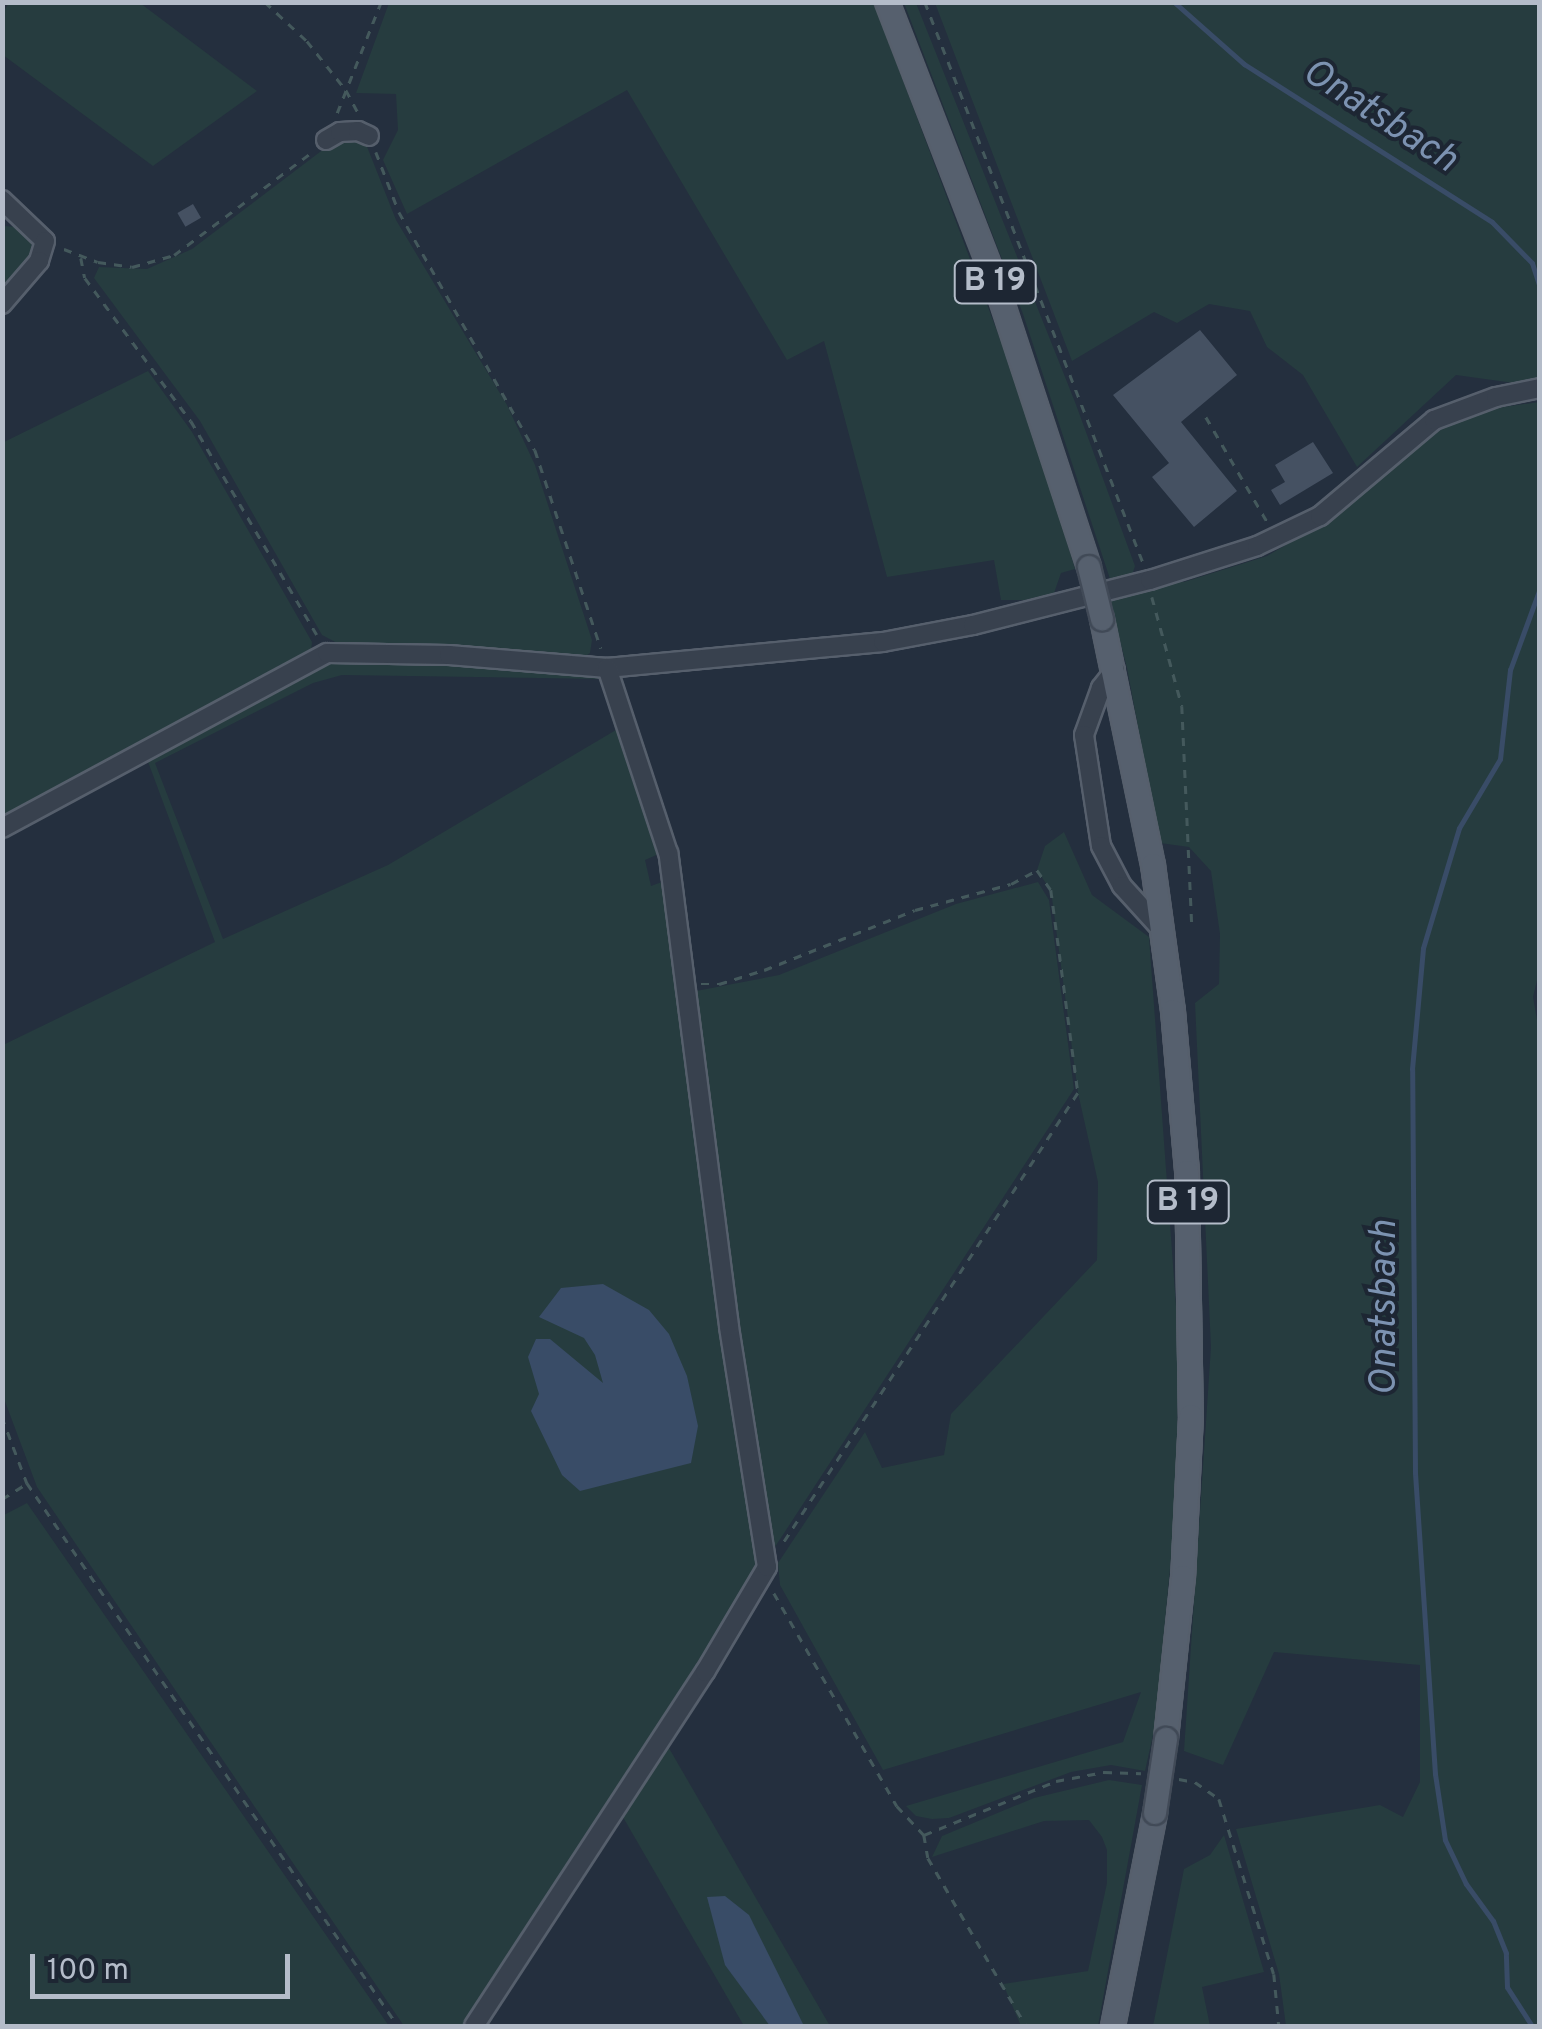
<!DOCTYPE html>
<style>
body{margin:0}
#map{position:relative;width:1542px;height:2029px;overflow:hidden;background:#242f3e;font-family:Overpass,sans-serif}
div>[style]{position:absolute}
[style*='--x']{left:calc(var(--x)*1px);top:calc(var(--y)*1px);width:calc(var(--w)*1px);rotate:calc(var(--a)*1deg)}
.green>*{inset:0;background:#263c3f}
.water>*{inset:0;background:#394c67}
.stream>*{height:5px;margin:-2.5px;padding:0 2.5px;transform-origin:2.5px;border-radius:2.5px;background:#394c67}
.building>*{inset:0;background:#455162;transform-origin:0 0}
.path>*{height:2.5px;margin-top:-1.25px;transform-origin:0;background:repeating-linear-gradient(90deg,#44595c 0 8px,transparent 0 16px)}
.roads{filter:drop-shadow(2px 0 #565f6c) drop-shadow(-2px 0 #565f6c) drop-shadow(0 2px #565f6c) drop-shadow(0 -2px #565f6c)}
.minor>*{height:18px;margin:-9px;padding:0 9px;transform-origin:9px;border-radius:9px;background:#38414e}
.major>*{height:22px;margin:-11px;padding:0 11px;transform-origin:11px;border-radius:11px;background:#56606e}
.bridges{filter:drop-shadow(2px 0 #414a57) drop-shadow(-2px 0 #414a57) drop-shadow(0 2px #414a57) drop-shadow(0 -2px #414a57)}
.major-bridge>*{height:22px;margin:-11px;padding:0 11px;transform-origin:11px;border-radius:11px;background:#56606e}
span{translate:-50% -50%;white-space:nowrap;text-align:center;line-height:1.15;-webkit-text-stroke:8px #1d2633;paint-order:stroke}
.shield-label span{padding:2px 8px;background:#1d2633;border:2px solid;border-radius:8px;-webkit-text-stroke-width:0}
.shield-label{font-size:32px;color:#b4bcc9;font-weight:700}
.water-label{font-size:38px;color:#7c92b1;font-style:italic}
.frame{position:absolute;inset:0;border:5px solid #b4bcc9;pointer-events:none}
.scale{position:absolute;left:30px;top:1954px;width:260px;height:45px;box-sizing:border-box;border:5px solid #b4bcc9;border-top:0;padding-left:12px;font-size:30px;line-height:35px;white-space:nowrap;color:#b4bcc9;-webkit-text-stroke:8px #1d2633;paint-order:stroke}
</style>
<div id="map">
<div class="green">
<i style="clip-path:polygon(9px 3px,140px 3px,257px 91px,153px 166px,3px 55px,3px 12px)"></i>
<i style="clip-path:polygon(389px 3px,874px 3px,1033px 427px,1075px 569px,1061px 573px,1054px 593px,1025px 600px,1001px 600px,994px 560px,887px 577px,824px 341px,787px 360px,627px 90px,407px 214px,383px 160px,398px 130px,396px 94px,356px 93px)"></i>
<i style="clip-path:polygon(904px 3px,916px 3px,1075px 402px,1135px 566px,1131px 578px,1111px 582px,1023px 314px)"></i>
<i style="clip-path:polygon(935px 3px,1539px 3px,1539px 381px,1514px 383px,1456px 375px,1357px 467px,1303px 375px,1267px 347px,1250px 311px,1209px 304px,1177px 323px,1154px 312px,1072px 361px)"></i>
<i style="clip-path:polygon(358px 138px,366px 144px,396px 220px,507px 405px,535px 465px,592px 640px,590px 653px,580px 660px,343px 646px,322px 635px,200px 421px,94px 278px,99px 267px,147px 269px,192px 249px,337px 139px)"></i>
<i style="clip-path:polygon(3px 226px,18px 227px,32px 240px,30px 265px,3px 298px)"></i>
<i style="clip-path:polygon(148px 371px,192px 432px,312px 642px,311px 652px,278px 666px,267px 680px,2px 820px,2px 443px)"></i>
<i style="clip-path:polygon(1539px 402px,1540px 968px,1533px 997px,1540px 1037px,1539px 2026px,1286px 2026px,1279px 1974px,1236px 1829px,1380px 1805px,1403px 1817px,1420px 1782px,1420px 1665px,1274px 1652px,1223px 1765px,1184px 1751px,1211px 1347px,1195px 1003px,1219px 984px,1220px 934px,1211px 871px,1189px 847px,1160px 843px,1127px 668px,1108px 593px,1150px 580px,1184px 582px,1267px 556px,1322px 524px,1443px 428px,1490px 409px)"></i>
<i style="clip-path:polygon(349px 659px,591px 673px,603px 679px,342px 675px,313px 683px,155px 763px,223px 939px,388px 865px,621px 727px,661px 853px,645px 860px,651px 886px,667px 880px,762px 1571px,469px 2026px,404px 2026px,37px 1487px,3px 1396px,3px 1045px,215px 942px,147px 759px,316px 668px)"></i>
<i style="clip-path:polygon(1064px 832px,1092px 895px,1149px 937px,1179px 1347px,1175px 1516px,1155px 1726px,1145px 1771px,1111px 1765px,1071px 1772px,949px 1818px,932px 1819px,916px 1816px,906px 1806px,1123px 1742px,1141px 1692px,883px 1770px,780px 1585px,778px 1563px,865px 1432px,882px 1468px,944px 1455px,951px 1414px,1097px 1260px,1098px 1182px,1078px 1093px,1051px 891px,1037px 870px,1045px 846px)"></i>
<i style="clip-path:polygon(1038px 882px,1049px 900px,1074px 1089px,773px 1550px,691px 992px,779px 975px,956px 904px)"></i>
<i style="clip-path:polygon(27px 1503px,389px 2026px,3px 2026px,2px 1516px)"></i>
<i style="clip-path:polygon(666px 1743px,830px 2026px,744px 2026px,620px 1812px)"></i>
<i style="clip-path:polygon(1109px 1780px,1142px 1785px,1098px 2026px,1021px 2026px,1003px 1984px,1088px 1971px,1107px 1883px,1107px 1850px,1102px 1837px,1089px 1820px,1044px 1821px,932px 1857px,942px 1836px,1034px 1798px)"></i>
<i style="clip-path:polygon(1224px 1835px,1264px 1972px,1202px 1987px,1210px 2026px,1153px 2026px,1184px 1869px,1210px 1855px)"></i>
</div>
<div class="water">
<i style="clip-path:polygon(603px 1284px,649px 1310px,669px 1334px,687px 1376px,698px 1426px,691px 1463px,580px 1491px,562px 1475px,531px 1411px,539px 1394px,528px 1357px,536px 1339px,550px 1339px,603px 1383px,595px 1355px,584px 1338px,539px 1317px,561px 1288px)"></i>
<i style="clip-path:polygon(725px 1896px,749px 1915px,804px 2026px,770px 2026px,725px 1965px,707px 1897px)"></i>
</div>
<div class="stream">
<i style="--x:1174;--y:2;--w:94;--a:41.5"></i>
<i style="--x:1244;--y:64;--w:294;--a:32.5"></i>
<i style="--x:1492;--y:222;--w:57;--a:45.7"></i>
<i style="--x:1532;--y:263;--w:26;--a:72"></i>
<i style="--x:1532;--y:2026;--w:46;--a:-122.7"></i>
<i style="--x:1507;--y:1987;--w:34;--a:-92"></i>
<i style="--x:1506;--y:1953;--w:35;--a:-112"></i>
<i style="--x:1493;--y:1921;--w:46;--a:-126.1"></i>
<i style="--x:1466;--y:1884;--w:49;--a:-115.5"></i>
<i style="--x:1445;--y:1840;--w:67;--a:-98.6"></i>
<i style="--x:1435;--y:1774;--w:302;--a:-93.8"></i>
<i style="--x:1415;--y:1473;--w:404;--a:-90.4"></i>
<i style="--x:1412;--y:1069;--w:121;--a:-84.8"></i>
<i style="--x:1423;--y:948;--w:125;--a:-73.3"></i>
<i style="--x:1459;--y:828;--w:80;--a:-59.3"></i>
<i style="--x:1500;--y:759;--w:90;--a:-83.6"></i>
<i style="--x:1510;--y:670;--w:87;--a:-69.9"></i>
</div>
<div class="building">
<i style="left:193px;top:204px;width:16px;height:18px;rotate:60deg"></i>
<i style="clip-path:polygon(1200px 330px,1237px 375px,1181px 422px,1237px 491px,1194px 527px,1152px 477px,1169px 463px,1113px 395px)"></i>
<i style="clip-path:polygon(1313px 442px,1333px 473px,1280px 505px,1271px 490px,1285px 482px,1275px 465px)"></i>
</div>
<div class="path">
<i style="--x:265;--y:2;--w:57;--a:42.9"></i>
<i style="--x:307;--y:41;--w:63;--a:51.5"></i>
<i style="--x:346;--y:90;--w:26;--a:62"></i>
<i style="--x:925;--y:2;--w:604;--a:68.74"></i>
<i style="--x:337;--y:113;--w:119;--a:-68.4"></i>
<i style="--x:376;--y:152;--w:64;--a:69"></i>
<i style="--x:399;--y:212;--w:274;--a:60.3"></i>
<i style="--x:535;--y:450;--w:209;--a:71.6"></i>
<i style="--x:64;--y:249;--w:36;--a:21"></i>
<i style="--x:98;--y:262;--w:34;--a:8"></i>
<i style="--x:132;--y:267;--w:44;--a:-15.9"></i>
<i style="--x:174;--y:255;--w:172;--a:-36.7"></i>
<i style="--x:81;--y:258;--w:20;--a:79"></i>
<i style="--x:85;--y:278;--w:178;--a:53.5"></i>
<i style="--x:191;--y:421;--w:248;--a:59.5"></i>
<i style="--x:1206;--y:417;--w:123;--a:59.7"></i>
<i style="--x:1152;--y:597;--w:113;--a:74.6"></i>
<i style="--x:1182;--y:706;--w:221;--a:87.4"></i>
<i style="--x:701;--y:984;--w:18;--a:0"></i>
<i style="--x:719;--y:984;--w:47;--a:-17.3"></i>
<i style="--x:764;--y:970;--w:162;--a:-21.7"></i>
<i style="--x:915;--y:910;--w:99;--a:-15.2"></i>
<i style="--x:1011;--y:884;--w:30;--a:-28"></i>
<i style="--x:1037;--y:870;--w:24;--a:55"></i>
<i style="--x:1051;--y:890;--w:205;--a:82.4"></i>
<i style="--x:1078;--y:1093;--w:540;--a:123.22"></i>
<i style="--x:2;--y:1417;--w:71;--a:69.3"></i>
<i style="--x:27;--y:1483;--w:658;--a:55.66"></i>
<i style="--x:2;--y:1499;--w:28;--a:-32"></i>
<i style="--x:774;--y:1593;--w:246;--a:60"></i>
<i style="--x:897;--y:1806;--w:40;--a:47"></i>
<i style="--x:924;--y:1835;--w:23;--a:80"></i>
<i style="--x:928;--y:1858;--w:194;--a:59.7"></i>
<i style="--x:1179;--y:1779;--w:16;--a:11"></i>
<i style="--x:1195;--y:1782;--w:29;--a:35"></i>
<i style="--x:1219;--y:1799;--w:183;--a:72.6"></i>
<i style="--x:1274;--y:1974;--w:52;--a:84.5"></i>
<i style="--x:924;--y:1835;--w:143;--a:-22.2"></i>
<i style="--x:1056;--y:1781;--w:49;--a:-10.6"></i>
<i style="--x:1104;--y:1772;--w:37;--a:2"></i>
</div>
<div class="roads">
<div class="minor">
<i style="--x:326;--y:140;--w:16;--a:-30"></i>
<i style="--x:340;--y:132;--w:18;--a:-3"></i>
<i style="--x:358;--y:131;--w:12;--a:24"></i>
<i style="--x:2;--y:200;--w:59;--a:43.6"></i>
<i style="--x:45;--y:241;--w:21;--a:107"></i>
<i style="--x:39;--y:261;--w:57;--a:130.7"></i>
<i style="--x:1115;--y:670;--w:23;--a:128"></i>
<i style="--x:1101;--y:688;--w:50;--a:109.9"></i>
<i style="--x:1084;--y:735;--w:112;--a:81.3"></i>
<i style="--x:1101;--y:846;--w:45;--a:62.3"></i>
<i style="--x:1122;--y:886;--w:59;--a:47.7"></i>
<i style="--x:2;--y:828;--w:369;--a:-28.3"></i>
<i style="--x:327;--y:653;--w:122;--a:0.9"></i>
<i style="--x:449;--y:655;--w:159;--a:4.7"></i>
<i style="--x:607;--y:668;--w:277;--a:-5.4"></i>
<i style="--x:883;--y:642;--w:92;--a:-10.7"></i>
<i style="--x:973;--y:625;--w:183;--a:-14.3"></i>
<i style="--x:1150;--y:580;--w:112;--a:-17.6"></i>
<i style="--x:1257;--y:546;--w:70;--a:-25.5"></i>
<i style="--x:1320;--y:516;--w:149;--a:-40.1"></i>
<i style="--x:1434;--y:420;--w:66;--a:-20.4"></i>
<i style="--x:1496;--y:397;--w:45;--a:-11.6"></i>
<i style="--x:474;--y:2026;--w:423;--a:-56.9"></i>
<i style="--x:705;--y:1672;--w:122;--a:-59.4"></i>
<i style="--x:767;--y:1567;--w:244;--a:-99"></i>
<i style="--x:729;--y:1326;--w:477;--a:-97.3"></i>
<i style="--x:668;--y:853;--w:195;--a:-108.2"></i>
</div>
<div class="major">
<i style="--x:887;--y:2;--w:293;--a:68.8"></i>
<i style="--x:993;--y:275;--w:307;--a:71.8"></i>
<i style="--x:1102;--y:619;--w:251;--a:78.3"></i>
<i style="--x:1153;--y:865;--w:147;--a:82.2"></i>
<i style="--x:1173;--y:1011;--w:162;--a:85"></i>
<i style="--x:1187;--y:1172;--w:244;--a:89.1"></i>
<i style="--x:1191;--y:1416;--w:161;--a:92.8"></i>
<i style="--x:1183;--y:1577;--w:163;--a:96"></i>
<i style="--x:1113;--y:2026;--w:217;--a:-78.8"></i>
</div>
</div>
<div class="bridges">
<div class="major-bridge">
<i style="--x:1089;--y:567;--w:54;--a:76"></i>
<i style="--x:1155;--y:1813;--w:75;--a:-81.5"></i>
</div>
</div>
<div class="shield-label">
<span style="left:995px;top:282px">B 19</span>
<span style="left:1188px;top:1202px">B 19</span>
</div>
<div class="water-label">
<span style="left:1379px;top:117px;rotate:33deg">Onatsbach</span>
<span style="left:1386px;top:1308px;rotate:-90deg">Onatsbach</span>
</div>
<div class="frame"></div>
<div class="scale">100 m</div>
</div>
